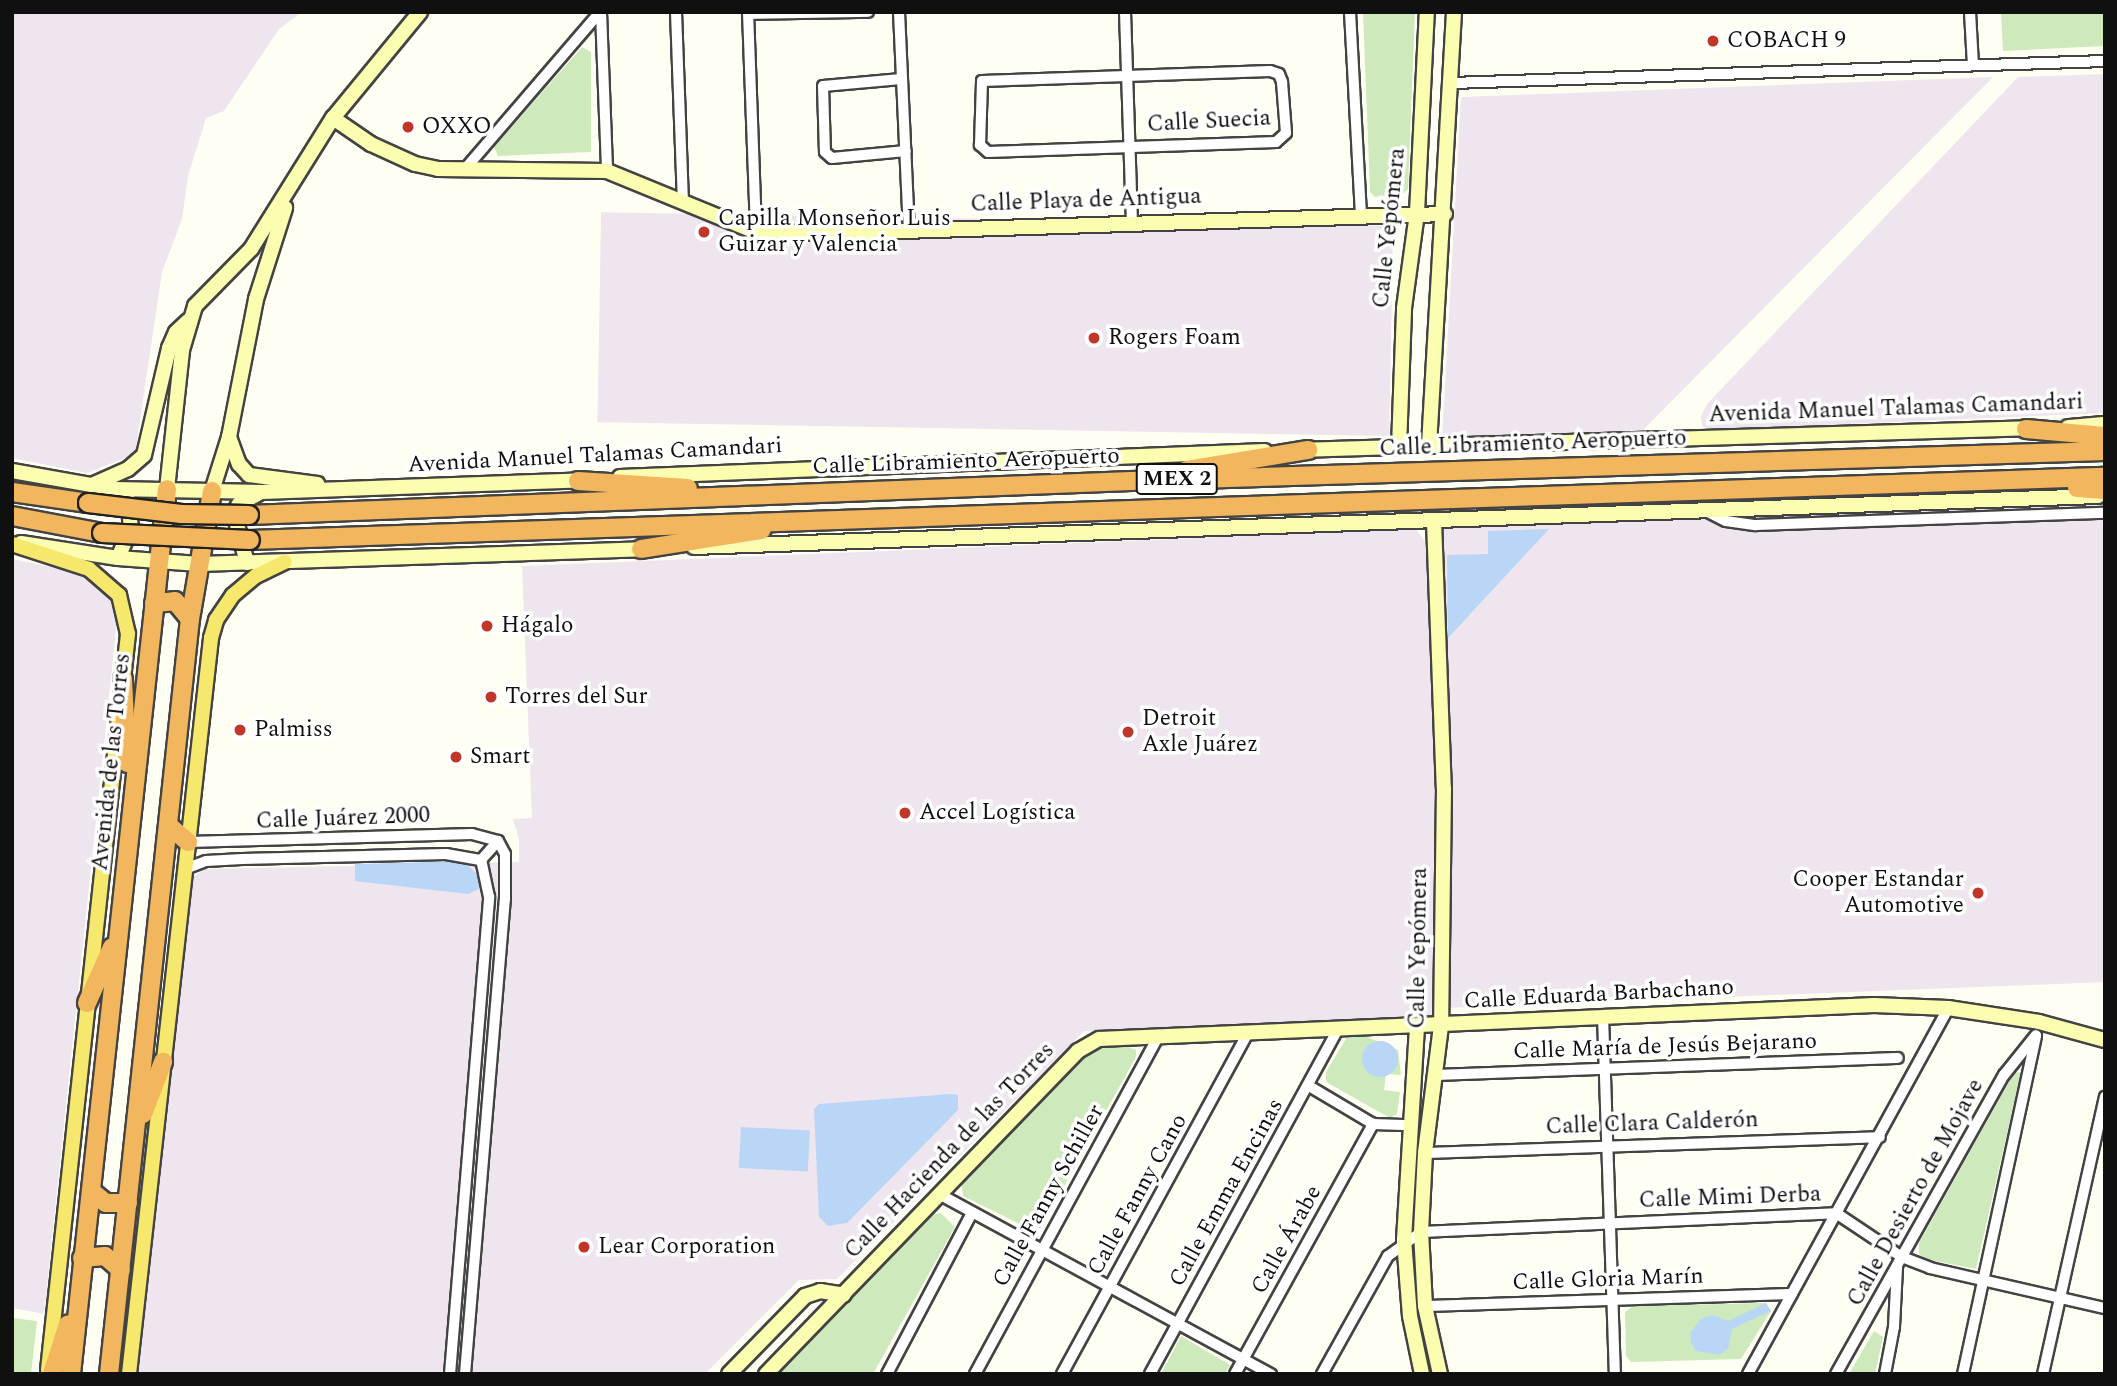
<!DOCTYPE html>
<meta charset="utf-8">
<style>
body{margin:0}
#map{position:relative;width:2117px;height:1386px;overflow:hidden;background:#fffef3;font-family:Spectral,serif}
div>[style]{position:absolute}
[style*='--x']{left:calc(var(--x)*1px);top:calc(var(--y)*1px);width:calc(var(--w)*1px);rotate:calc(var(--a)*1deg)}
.industrial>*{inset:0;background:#eee5ee;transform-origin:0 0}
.green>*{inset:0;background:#ceeabd}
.water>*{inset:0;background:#b9d6f6;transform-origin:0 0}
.round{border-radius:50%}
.roads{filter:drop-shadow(2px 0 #434343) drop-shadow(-2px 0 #434343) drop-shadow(0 2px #434343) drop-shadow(0 -2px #434343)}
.street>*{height:10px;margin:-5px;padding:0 5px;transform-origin:5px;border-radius:5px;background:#fff}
.secondary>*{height:14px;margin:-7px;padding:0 7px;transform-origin:7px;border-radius:7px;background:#fbfeb0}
.primary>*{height:14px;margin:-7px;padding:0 7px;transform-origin:7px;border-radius:7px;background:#f6e86c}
.highway>*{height:18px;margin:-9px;padding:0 9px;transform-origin:9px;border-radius:9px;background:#f2b75e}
.bridges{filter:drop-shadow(2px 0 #212121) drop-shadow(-2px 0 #212121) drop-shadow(0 2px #212121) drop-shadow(0 -2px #212121)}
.highway-bridge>*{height:18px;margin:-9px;padding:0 9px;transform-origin:9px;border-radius:9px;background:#f2b75e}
.dots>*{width:19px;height:19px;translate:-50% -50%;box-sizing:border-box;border:4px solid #fff;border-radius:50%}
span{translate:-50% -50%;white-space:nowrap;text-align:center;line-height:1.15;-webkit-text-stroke:7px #fff;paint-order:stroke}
.shield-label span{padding:2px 5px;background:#fff;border:2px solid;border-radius:5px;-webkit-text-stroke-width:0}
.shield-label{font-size:21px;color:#101010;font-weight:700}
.poi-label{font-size:23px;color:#101010}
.left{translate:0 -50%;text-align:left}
.right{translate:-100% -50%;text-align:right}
.street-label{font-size:23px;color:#101010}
.frame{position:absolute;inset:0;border:14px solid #101010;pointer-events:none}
</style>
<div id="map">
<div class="industrial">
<i style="clip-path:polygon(12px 12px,302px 12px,279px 29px,224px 111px,206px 118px,188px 176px,182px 219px,162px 272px,135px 454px,87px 473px,12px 458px)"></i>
<i style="clip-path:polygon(2105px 74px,2105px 413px,1711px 430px,1702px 426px,1701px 416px,1707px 404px,2018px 77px)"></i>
<i style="clip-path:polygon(1993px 77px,1643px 430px,1442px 439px,1461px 97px)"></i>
<i style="left:1393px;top:226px;width:210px;height:792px;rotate:91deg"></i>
<i style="clip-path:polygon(2105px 504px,2105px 982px,1445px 1008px,1441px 830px,1434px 1017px,1084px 1031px,837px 1279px,799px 1280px,705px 1374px,137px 1374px,192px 877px,205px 869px,519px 862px,519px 839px,513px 819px,532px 818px,522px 566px,1416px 529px,1426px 543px,1440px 751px,1437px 525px)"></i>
<i style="clip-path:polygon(12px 559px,80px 573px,108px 592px,118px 611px,44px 1314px,12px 1308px)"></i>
</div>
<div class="green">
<i style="clip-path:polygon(1363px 12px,1415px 12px,1408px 189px,1403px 194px,1375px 197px,1370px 192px)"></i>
<i style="clip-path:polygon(2001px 12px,2105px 12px,2105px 46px,2003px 51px)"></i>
<i style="clip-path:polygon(582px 47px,591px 52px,591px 152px,498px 156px,494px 147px)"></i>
<i style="clip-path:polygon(1365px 1036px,1398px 1050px,1401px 1075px,1386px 1074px,1384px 1090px,1400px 1092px,1397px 1114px,1390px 1118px,1326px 1082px,1326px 1072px,1347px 1037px)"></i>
<i style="clip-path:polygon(1107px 1039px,1136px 1050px,1136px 1057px,1038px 1233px,963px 1196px,961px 1183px,1100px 1041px)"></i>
<i style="clip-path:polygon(2021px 1072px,1976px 1269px,1925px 1259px,1919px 1254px,1919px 1243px,2014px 1073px)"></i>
<i style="clip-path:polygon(941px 1213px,955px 1227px,873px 1374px,778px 1374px,932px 1214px)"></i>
<i style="clip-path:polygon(1766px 1303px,1771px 1311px,1741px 1359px,1631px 1362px,1626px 1356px,1625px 1312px,1633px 1306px)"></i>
<i style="clip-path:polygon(12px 1318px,37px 1321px,31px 1374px,12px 1374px)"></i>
<i style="clip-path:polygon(1874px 1331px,1883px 1337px,1875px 1374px,1849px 1374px)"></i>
<i style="clip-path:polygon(1181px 1336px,1230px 1365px,1225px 1374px,1161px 1374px)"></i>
</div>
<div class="water">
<i style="clip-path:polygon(1549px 529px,1448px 638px,1447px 555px,1488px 554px,1488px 531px)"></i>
<i style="clip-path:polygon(463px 861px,482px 879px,479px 889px,468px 894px,355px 881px,355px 864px)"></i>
<i class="round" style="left:1362px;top:1041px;width:36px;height:36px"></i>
<i style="clip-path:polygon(950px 1094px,958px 1095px,958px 1110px,847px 1223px,828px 1226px,819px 1217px,814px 1109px,819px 1104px)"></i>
<i style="left:741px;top:1127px;width:69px;height:41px;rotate:3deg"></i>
<i style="clip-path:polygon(1766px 1303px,1771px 1311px,1732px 1329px,1728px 1349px,1719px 1355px,1696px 1351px,1691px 1343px,1690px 1333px,1701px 1319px,1712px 1315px,1728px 1321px)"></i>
</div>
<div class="roads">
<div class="street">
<i style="--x:601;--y:12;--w:159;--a:87.8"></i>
<i style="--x:676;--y:12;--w:191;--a:87.9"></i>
<i style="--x:748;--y:12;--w:220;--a:87.9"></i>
<i style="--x:899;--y:12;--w:218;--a:87.4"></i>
<i style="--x:1125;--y:12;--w:210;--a:88.1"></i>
<i style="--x:1350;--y:12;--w:203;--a:86.9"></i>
<i style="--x:1970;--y:12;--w:53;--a:86.8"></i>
<i style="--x:748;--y:14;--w:120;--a:-1"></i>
<i style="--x:1270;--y:71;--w:9;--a:18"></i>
<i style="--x:1279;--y:74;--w:9;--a:69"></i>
<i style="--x:1282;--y:82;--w:51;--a:85.5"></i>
<i style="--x:1286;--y:133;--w:13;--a:138"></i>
<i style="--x:1276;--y:142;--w:288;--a:178"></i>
<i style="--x:988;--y:152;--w:11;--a:-139"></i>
<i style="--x:980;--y:145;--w:64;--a:-88.2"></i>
<i style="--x:982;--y:81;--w:288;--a:-2"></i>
<i style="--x:901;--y:79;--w:78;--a:174.9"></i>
<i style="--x:823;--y:86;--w:66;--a:88.3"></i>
<i style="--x:825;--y:152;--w:9;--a:41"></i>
<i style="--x:832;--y:158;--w:74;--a:-5.4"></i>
<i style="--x:1452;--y:83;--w:653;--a:-1.93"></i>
<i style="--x:465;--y:169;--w:207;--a:-49.3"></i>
<i style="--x:1706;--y:511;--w:22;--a:27"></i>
<i style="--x:1726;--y:521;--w:30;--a:8"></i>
<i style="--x:1756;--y:525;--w:349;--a:-2"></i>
<i style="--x:188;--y:842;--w:284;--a:-1.6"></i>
<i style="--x:472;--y:834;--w:27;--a:15"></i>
<i style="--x:481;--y:860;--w:25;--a:-48"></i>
<i style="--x:185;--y:869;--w:22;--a:-21"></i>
<i style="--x:206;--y:861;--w:36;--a:-3"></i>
<i style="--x:242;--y:859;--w:204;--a:-1.4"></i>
<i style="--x:446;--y:854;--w:36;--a:10"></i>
<i style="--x:1603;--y:1016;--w:358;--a:88.1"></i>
<i style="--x:1434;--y:1075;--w:464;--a:-2.1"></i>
<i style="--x:1309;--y:1086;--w:74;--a:30.7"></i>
<i style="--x:1373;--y:1124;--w:38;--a:2"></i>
<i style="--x:1425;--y:1153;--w:455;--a:-2"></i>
<i style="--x:939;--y:1194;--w:378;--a:28.5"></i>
<i style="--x:1425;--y:1306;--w:367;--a:-1.9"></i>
<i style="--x:450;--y:1374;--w:479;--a:-85.3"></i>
<i style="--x:489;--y:897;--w:38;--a:-102"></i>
<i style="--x:465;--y:1374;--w:477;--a:-85.2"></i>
<i style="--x:505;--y:899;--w:45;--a:-90"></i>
<i style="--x:505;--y:854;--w:15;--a:-118"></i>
<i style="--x:887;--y:1374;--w:180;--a:-62.2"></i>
<i style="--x:975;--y:1374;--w:383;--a:-61.5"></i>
<i style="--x:1062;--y:1374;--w:387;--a:-61.4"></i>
<i style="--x:1150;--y:1374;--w:391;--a:-61.4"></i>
<i style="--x:1235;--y:1374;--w:286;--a:-61.1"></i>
<i style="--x:1322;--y:1374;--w:135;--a:-60.8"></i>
<i style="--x:1388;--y:1256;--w:41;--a:-36"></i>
<i style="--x:1421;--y:1232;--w:415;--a:-2.6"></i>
<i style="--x:1836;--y:1213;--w:79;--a:33.7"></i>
<i style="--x:1902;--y:1257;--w:30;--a:21"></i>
<i style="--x:1930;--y:1268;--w:180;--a:12.9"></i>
<i style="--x:1748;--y:1374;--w:417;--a:-61.3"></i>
<i style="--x:1836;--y:1374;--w:343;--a:-60.7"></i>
<i style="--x:2004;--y:1075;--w:51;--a:-51.3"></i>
<i style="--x:1885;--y:1374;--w:48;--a:-79.2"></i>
<i style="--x:1894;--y:1327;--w:60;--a:-87.1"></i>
<i style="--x:1963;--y:1374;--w:346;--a:-77.8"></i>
<i style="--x:2043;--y:1374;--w:284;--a:-77.4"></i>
</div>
<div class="secondary">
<i style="--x:333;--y:118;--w:46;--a:34.4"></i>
<i style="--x:371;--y:144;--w:48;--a:24.4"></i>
<i style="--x:415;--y:164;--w:24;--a:12"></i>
<i style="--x:438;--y:169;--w:169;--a:0.7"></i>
<i style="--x:607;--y:171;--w:161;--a:22.3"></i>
<i style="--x:756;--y:232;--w:82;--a:0.7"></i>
<i style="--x:838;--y:233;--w:607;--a:-1.79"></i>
<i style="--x:2068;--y:427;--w:37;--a:-5"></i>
<i style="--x:229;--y:437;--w:29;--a:70"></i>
<i style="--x:239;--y:464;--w:15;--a:48"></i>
<i style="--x:249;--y:475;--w:69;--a:7.5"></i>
<i style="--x:1429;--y:446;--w:435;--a:-86.7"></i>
<i style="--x:1399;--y:447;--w:139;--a:-87.9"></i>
<i style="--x:1404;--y:308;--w:96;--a:-82.2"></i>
<i style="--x:1417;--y:213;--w:201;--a:-87.2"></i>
<i style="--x:1298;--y:450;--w:739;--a:-1.71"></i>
<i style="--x:12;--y:471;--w:104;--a:10"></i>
<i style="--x:114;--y:489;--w:148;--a:1.2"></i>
<i style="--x:262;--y:492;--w:323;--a:-2.1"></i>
<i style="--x:620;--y:477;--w:645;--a:-2.31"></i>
<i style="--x:92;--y:485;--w:39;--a:-24"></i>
<i style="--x:128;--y:469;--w:21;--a:-41"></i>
<i style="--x:144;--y:455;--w:110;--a:-76.8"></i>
<i style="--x:169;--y:348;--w:17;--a:-66"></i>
<i style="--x:176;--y:332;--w:16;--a:-43"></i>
<i style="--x:167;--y:489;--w:140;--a:-83.8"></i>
<i style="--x:182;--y:350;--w:46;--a:-73.5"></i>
<i style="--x:195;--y:306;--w:80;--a:-45.5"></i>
<i style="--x:251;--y:249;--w:155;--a:-58"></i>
<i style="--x:333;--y:118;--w:137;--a:-50.6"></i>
<i style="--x:212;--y:491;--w:57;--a:-72.5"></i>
<i style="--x:229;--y:437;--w:141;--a:-78.9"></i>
<i style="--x:256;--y:299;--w:96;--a:-72.3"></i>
<i style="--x:1434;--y:521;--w:267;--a:87.9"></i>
<i style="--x:1444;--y:788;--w:238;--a:90.7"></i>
<i style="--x:1441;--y:1026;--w:128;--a:97.2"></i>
<i style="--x:1425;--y:1153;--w:79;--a:92.9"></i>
<i style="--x:1421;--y:1232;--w:74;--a:86.9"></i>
<i style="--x:1425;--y:1306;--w:70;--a:77.6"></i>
<i style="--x:21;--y:543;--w:98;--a:8.8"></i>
<i style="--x:118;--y:558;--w:81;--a:4.2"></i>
<i style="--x:199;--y:564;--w:451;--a:-1.9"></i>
<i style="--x:694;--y:547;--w:1405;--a:-2.08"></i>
<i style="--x:118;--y:558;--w:33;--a:-67"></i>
<i style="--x:131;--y:528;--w:28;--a:-96"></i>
<i style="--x:247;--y:563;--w:52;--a:-104.6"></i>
<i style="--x:234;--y:513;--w:10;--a:-61"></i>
<i style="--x:239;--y:504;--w:21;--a:-28"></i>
<i style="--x:1417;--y:1027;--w:213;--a:93.5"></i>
<i style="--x:1404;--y:1240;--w:76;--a:85.5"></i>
<i style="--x:1410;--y:1316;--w:59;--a:78.3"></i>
<i style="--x:729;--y:1374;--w:109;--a:-45.7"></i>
<i style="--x:805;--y:1296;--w:16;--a:-18"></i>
<i style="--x:820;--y:1291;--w:24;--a:9"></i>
<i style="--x:766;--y:1374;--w:449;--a:-46"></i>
<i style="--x:1078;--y:1051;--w:24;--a:-30"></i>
<i style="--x:1099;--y:1039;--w:776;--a:-2.51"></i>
<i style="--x:1874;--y:1005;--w:74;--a:2.3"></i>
<i style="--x:1948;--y:1008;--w:92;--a:8.7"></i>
<i style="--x:2039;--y:1022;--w:68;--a:15.3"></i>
</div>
<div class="primary">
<i style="--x:12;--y:544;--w:81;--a:18"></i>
<i style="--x:89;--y:569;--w:40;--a:41"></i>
<i style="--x:119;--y:595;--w:40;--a:77"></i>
<i style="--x:128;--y:634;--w:54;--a:96.3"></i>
<i style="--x:48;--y:1370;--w:656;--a:-83.79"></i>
<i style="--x:129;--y:1374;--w:741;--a:-83.64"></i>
<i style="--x:211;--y:638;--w:19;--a:-74"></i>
<i style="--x:216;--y:620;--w:30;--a:-56"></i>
<i style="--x:233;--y:595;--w:30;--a:-40"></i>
<i style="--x:256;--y:576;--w:32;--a:-26"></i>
</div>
<div class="highway">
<i style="--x:2026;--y:429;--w:79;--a:5.1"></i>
<i style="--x:1187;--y:470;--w:123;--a:-9.4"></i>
<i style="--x:578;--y:481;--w:110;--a:3.6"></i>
<i style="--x:2077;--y:488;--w:28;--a:4"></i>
<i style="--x:12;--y:492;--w:77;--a:8.2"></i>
<i style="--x:249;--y:515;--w:883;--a:-2.21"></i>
<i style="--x:1131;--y:481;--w:974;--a:-1.76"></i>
<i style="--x:12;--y:516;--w:92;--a:10.7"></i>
<i style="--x:250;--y:540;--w:1856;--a:-1.95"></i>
<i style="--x:641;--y:549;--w:122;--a:-8.9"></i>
<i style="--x:154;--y:603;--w:21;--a:-5"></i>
<i style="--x:175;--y:601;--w:23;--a:50"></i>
<i style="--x:123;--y:679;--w:84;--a:87.3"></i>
<i style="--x:169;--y:826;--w:25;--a:40"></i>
<i style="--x:87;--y:1003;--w:61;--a:-65.9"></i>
<i style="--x:143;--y:1114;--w:56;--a:-69"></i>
<i style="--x:91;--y:1191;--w:19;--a:39"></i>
<i style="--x:106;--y:1203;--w:22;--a:0"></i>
<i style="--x:82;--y:1258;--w:23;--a:-5"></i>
<i style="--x:105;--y:1256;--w:21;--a:41"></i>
<i style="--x:52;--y:1374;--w:52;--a:-72.3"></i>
<i style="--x:71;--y:1374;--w:890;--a:-83.81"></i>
<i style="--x:109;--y:1374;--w:759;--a:-83.88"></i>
<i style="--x:190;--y:619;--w:130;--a:-80.2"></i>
</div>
</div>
<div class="bridges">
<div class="highway-bridge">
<i style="--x:88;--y:503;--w:94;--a:6.7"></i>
<i style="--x:181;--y:514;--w:68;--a:0.8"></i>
<i style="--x:102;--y:533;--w:148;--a:2.7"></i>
</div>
</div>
<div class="dots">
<i style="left:1713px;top:41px;background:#c03729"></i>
<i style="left:408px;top:127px;background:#c03729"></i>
<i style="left:704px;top:232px;background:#c03729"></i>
<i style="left:1094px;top:338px;background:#c03729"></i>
<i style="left:487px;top:626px;background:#c03729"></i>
<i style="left:491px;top:697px;background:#c03729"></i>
<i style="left:240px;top:730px;background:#c03729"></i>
<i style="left:1128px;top:732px;background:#c03729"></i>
<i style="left:456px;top:757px;background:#c03729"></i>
<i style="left:905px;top:813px;background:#c03729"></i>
<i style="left:1978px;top:893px;background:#c03729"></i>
<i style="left:584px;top:1247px;background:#c03729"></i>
</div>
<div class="shield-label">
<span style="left:1177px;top:479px">MEX 2</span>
</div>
<div class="poi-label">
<span class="left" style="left:1727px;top:41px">COBACH 9</span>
<span class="left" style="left:422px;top:127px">OXXO</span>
<span class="left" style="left:718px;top:232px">Capilla Monseñor Luis<br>Guizar y Valencia</span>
<span class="left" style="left:1108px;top:338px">Rogers Foam</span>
<span class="left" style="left:501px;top:626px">Hágalo</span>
<span class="left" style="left:505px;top:697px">Torres del Sur</span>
<span class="left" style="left:1142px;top:732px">Detroit<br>Axle Juárez</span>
<span class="left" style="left:254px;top:730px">Palmiss</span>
<span class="left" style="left:470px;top:757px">Smart</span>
<span class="left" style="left:919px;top:813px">Accel Logística</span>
<span class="right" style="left:1964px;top:893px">Cooper Estandar<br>Automotive</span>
<span class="left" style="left:598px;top:1247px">Lear Corporation</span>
</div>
<div class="street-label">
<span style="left:1209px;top:122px;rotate:-3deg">Calle Suecia</span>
<span style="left:1086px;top:201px;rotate:-2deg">Calle Playa de Antigua</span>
<span style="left:1390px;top:228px;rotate:-84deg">Calle Yepómera</span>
<span style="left:1896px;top:409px;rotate:-2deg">Avenida Manuel Talamas Camandari</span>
<span style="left:1533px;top:444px;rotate:-2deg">Calle Libramiento Aeropuerto</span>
<span style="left:595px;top:456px;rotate:-3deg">Avenida Manuel Talamas Camandari</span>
<span style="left:966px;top:462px;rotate:-2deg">Calle Libramiento Aeropuerto</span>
<span style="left:112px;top:762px;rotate:-84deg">Avenida de las Torres</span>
<span style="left:343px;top:819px;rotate:-2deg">Calle Juárez 2000</span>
<span style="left:1419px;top:948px;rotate:-89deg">Calle Yepómera</span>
<span style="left:1599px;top:995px;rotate:-3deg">Calle Eduarda Barbachano</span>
<span style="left:1665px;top:1047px;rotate:-2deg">Calle María de Jesús Bejarano</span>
<span style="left:1652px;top:1124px;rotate:-2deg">Calle Clara Calderón</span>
<span style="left:950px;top:1151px;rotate:-46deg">Calle Hacienda de las Torres</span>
<span style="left:1227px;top:1193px;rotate:-61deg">Calle Emma Encinas</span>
<span style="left:1916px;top:1193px;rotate:-61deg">Calle Desierto de Mojave</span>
<span style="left:1138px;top:1195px;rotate:-61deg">Calle Fanny Cano</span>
<span style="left:1049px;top:1196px;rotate:-61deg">Calle Fanny Schiller</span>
<span style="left:1730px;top:1198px;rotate:-2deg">Calle Mimi Derba</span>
<span style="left:1287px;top:1240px;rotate:-61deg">Calle Árabe</span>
<span style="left:1608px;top:1280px;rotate:-2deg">Calle Gloria Marín</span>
</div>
<div class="frame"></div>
</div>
